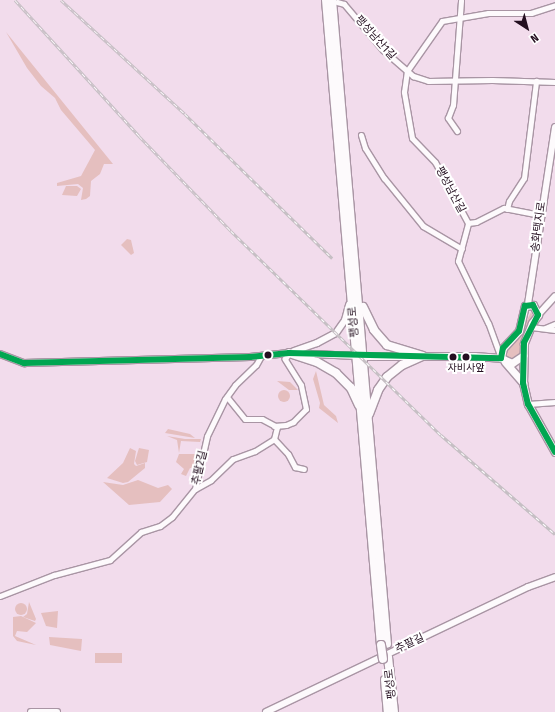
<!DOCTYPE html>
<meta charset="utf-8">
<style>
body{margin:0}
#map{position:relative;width:555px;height:712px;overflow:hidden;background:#f2dcec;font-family:"Fira Sans Condensed","Noto Sans KR",sans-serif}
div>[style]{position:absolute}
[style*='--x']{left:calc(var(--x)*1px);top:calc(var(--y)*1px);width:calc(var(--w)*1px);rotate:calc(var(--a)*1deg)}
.green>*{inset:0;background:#e5bfbf;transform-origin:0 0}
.round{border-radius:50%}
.roads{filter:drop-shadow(1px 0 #a995a4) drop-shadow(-1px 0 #a995a4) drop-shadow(0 1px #a995a4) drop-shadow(0 -1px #a995a4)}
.minor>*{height:5px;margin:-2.5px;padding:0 2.5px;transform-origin:2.5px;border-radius:2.5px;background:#fdfafc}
.tertiary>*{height:6px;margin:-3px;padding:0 3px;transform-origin:3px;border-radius:3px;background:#fdfafc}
.secondary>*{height:7px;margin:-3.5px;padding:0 3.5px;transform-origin:3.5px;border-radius:3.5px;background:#fdfafc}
.primary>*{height:8px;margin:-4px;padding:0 4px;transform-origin:4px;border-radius:4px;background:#fdfafc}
.rail>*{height:3px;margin-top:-1.5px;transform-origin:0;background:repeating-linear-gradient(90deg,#fff 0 4.5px,#c6bfc4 0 9px);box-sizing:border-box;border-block:1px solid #c6bfc4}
.bridges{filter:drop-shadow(1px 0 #a995a4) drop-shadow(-1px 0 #a995a4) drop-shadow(0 1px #a995a4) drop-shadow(0 -1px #a995a4)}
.primary-bridge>*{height:8px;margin:-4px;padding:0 4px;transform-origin:4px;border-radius:4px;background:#fdfafc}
.bus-1>*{height:6px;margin:-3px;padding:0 3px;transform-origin:3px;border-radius:3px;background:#00a651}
.dots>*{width:11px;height:11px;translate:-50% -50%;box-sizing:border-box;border:2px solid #fff;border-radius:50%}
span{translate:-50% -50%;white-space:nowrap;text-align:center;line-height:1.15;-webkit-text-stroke:4px #fff;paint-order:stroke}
.bus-label{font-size:10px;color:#240f20}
.street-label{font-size:11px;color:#240f20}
.north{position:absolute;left:507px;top:8px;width:40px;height:40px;-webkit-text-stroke:3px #fff;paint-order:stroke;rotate:144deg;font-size:11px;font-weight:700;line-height:16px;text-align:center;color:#240f20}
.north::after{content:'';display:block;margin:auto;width:14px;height:18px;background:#240f20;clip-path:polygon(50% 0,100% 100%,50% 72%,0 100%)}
</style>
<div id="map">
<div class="green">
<i style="clip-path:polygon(6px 32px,113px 164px,104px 164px,100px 174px,91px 181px,90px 196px,86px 199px,81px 200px,83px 188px,78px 184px,57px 186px,57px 183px,81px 176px,95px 150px,61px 110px,55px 98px,41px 86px,27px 68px)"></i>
<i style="clip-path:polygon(66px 186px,77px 186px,81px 189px,77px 196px,62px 195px)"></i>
<i style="clip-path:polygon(127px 239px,131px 240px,134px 253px,131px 255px,121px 245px)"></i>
<i style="clip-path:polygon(531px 312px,533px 316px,520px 355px,514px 362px,506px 357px,506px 352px,518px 339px)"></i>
<i style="clip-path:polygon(316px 371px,324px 405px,336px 416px,338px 423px,319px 408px,320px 403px,313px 379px)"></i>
<i style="clip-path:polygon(277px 381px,290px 382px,298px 390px,289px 390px)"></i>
<i class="round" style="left:278px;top:390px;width:12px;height:12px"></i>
<i style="clip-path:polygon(168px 429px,190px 434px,195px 438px,165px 433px)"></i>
<i style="clip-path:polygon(167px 436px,185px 439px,201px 439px,200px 442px,181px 441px,179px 453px,177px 440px)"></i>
<i style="clip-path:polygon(130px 448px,136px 451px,134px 464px,136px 466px,145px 463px,145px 468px,128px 482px,123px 483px,107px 478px,123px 463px)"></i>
<i style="clip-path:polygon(139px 448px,149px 450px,147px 462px,137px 465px,135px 461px)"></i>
<i style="clip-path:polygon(179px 454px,198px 454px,196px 469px,190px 468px,186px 476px,181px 474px,184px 469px,176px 462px)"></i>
<i style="clip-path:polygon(138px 480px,158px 488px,168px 485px,172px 489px,160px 502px,129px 505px,103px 482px,123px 485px)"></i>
<i style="clip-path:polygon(29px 602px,36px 619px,35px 621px,23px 617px,27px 614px)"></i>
<i class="round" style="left:15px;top:603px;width:12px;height:12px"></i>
<i style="clip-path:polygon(58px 611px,57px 628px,46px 626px,41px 613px)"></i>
<i style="clip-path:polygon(21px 616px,36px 623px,27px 632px,17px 631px,15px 636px,36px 645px,17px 641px,13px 636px,13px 617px)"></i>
<i style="clip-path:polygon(49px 637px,82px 639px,81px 651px,50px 645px)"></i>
<i style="left:95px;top:653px;width:27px;height:10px"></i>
</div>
<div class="roads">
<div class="minor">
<i style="--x:337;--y:2;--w:7;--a:16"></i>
<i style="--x:344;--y:4;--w:60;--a:49.7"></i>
<i style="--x:383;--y:50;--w:40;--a:41"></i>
<i style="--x:413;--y:76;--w:16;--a:18"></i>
<i style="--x:428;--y:81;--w:64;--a:-0.9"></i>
<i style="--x:492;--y:80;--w:63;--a:1.8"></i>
<i style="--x:457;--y:131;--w:16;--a:-125"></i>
<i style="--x:448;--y:118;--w:14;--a:-69"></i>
<i style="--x:453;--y:105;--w:105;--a:-85.6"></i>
<i style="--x:361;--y:135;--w:14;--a:73"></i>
<i style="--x:365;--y:148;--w:36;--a:58"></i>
<i style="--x:384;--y:178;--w:62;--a:50.9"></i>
<i style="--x:423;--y:226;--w:45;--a:30.5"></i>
<i style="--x:507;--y:209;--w:8;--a:-76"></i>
<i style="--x:509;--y:201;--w:27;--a:-57"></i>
<i style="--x:524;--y:178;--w:98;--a:-82.9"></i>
<i style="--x:468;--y:223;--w:8;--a:-7"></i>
<i style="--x:476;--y:222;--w:31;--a:-27"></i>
<i style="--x:504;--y:208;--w:38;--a:11"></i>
<i style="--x:531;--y:327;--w:24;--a:7"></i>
<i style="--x:545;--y:328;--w:11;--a:-22"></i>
<i style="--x:501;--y:358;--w:37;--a:-110"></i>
<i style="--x:488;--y:323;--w:69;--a:-115.8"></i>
<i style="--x:458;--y:261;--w:39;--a:-75"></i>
<i style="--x:468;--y:223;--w:69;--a:-118.4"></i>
<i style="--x:435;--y:162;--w:33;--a:-134"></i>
<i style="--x:412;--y:138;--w:47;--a:-99.9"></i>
<i style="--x:404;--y:92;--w:21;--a:-82"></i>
<i style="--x:407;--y:71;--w:61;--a:-55"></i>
<i style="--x:442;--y:21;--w:47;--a:-9.9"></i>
<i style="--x:488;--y:13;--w:43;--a:0"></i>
<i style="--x:531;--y:13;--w:25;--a:-18"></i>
<i style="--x:227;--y:397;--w:28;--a:51"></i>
<i style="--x:245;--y:419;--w:17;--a:0"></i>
<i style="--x:262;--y:419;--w:17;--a:28"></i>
<i style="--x:277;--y:427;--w:12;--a:104"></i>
<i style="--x:274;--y:439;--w:21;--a:47"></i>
<i style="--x:288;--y:454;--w:15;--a:62"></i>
<i style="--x:295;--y:467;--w:9;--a:13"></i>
<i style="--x:528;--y:404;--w:27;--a:-4"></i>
<i style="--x:274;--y:426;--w:12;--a:-5"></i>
<i style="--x:286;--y:425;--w:8;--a:-23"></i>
<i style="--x:293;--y:422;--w:18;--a:-45"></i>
<i style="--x:306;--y:409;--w:25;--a:-102"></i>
<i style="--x:301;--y:385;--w:31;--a:-122"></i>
<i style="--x:285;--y:359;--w:7;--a:-56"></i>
<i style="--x:195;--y:489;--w:18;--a:-29"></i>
<i style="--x:211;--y:480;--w:30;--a:-44"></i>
<i style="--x:233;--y:459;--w:23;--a:-20"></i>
<i style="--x:255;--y:451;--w:22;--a:-32"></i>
<i style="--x:0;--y:596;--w:58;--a:-21.3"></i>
<i style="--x:54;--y:575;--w:58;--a:-15"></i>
<i style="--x:110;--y:560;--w:42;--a:-42.1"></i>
<i style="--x:141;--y:532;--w:20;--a:-18"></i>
<i style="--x:160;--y:526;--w:15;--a:-37"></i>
<i style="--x:172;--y:517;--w:36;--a:-51"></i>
<i style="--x:195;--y:489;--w:54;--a:-77.2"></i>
<i style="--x:207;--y:436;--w:41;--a:-64.1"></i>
<i style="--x:225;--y:399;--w:17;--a:-54"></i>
<i style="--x:235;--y:385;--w:29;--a:-44"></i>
<i style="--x:256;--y:365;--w:10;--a:-61"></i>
</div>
<div class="tertiary">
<i style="--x:528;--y:304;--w:179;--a:-81.3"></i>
<i style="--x:538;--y:315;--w:25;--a:-48"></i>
<i style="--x:294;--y:351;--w:24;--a:-19"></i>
<i style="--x:317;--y:343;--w:21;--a:-28"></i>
<i style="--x:336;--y:333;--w:16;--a:-55"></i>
<i style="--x:345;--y:320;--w:16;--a:-75"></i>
<i style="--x:0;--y:354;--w:26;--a:21"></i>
<i style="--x:24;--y:363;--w:226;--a:-1.5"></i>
<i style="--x:250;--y:357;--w:39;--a:-6"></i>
<i style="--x:289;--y:353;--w:69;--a:2.5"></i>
<i style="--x:31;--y:712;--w:26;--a:0"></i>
<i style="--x:266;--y:712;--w:290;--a:-25.5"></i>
<i style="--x:528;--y:587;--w:29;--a:-20"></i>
</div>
<div class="secondary">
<i style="--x:358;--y:356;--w:116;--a:0"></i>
<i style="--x:474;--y:356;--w:27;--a:4"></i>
<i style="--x:501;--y:358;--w:12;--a:24"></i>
<i style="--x:512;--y:363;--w:14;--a:-34"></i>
<i style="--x:501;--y:358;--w:10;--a:-79"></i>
<i style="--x:503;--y:348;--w:23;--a:-47"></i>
<i style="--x:519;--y:331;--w:26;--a:-77"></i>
<i style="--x:525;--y:306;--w:8;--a:-7"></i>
<i style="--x:533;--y:305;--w:11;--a:63"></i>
<i style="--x:538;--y:315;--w:10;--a:127"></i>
<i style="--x:532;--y:323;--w:22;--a:112"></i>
<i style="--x:524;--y:343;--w:40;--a:91.4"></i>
<i style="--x:523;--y:383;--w:22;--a:77"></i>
<i style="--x:528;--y:404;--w:55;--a:60.6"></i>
<i style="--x:505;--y:362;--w:28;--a:49"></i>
</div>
<div class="primary">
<i style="--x:326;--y:0;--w:647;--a:85.13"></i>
<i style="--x:332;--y:0;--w:646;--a:85.12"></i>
<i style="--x:363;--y:307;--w:25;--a:64"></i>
<i style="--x:374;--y:330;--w:20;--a:49"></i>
<i style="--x:387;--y:345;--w:37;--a:17"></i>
<i style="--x:289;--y:353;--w:29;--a:18"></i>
<i style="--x:317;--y:362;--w:22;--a:30"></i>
<i style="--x:336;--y:373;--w:21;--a:45"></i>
<i style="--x:351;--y:388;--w:19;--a:65"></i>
<i style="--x:369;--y:414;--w:26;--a:-69"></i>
<i style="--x:378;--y:390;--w:16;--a:-55"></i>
<i style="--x:387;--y:377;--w:19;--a:-39"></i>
<i style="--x:402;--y:365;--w:22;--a:-24"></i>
<i style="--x:388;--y:657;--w:55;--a:83.8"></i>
<i style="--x:385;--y:680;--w:32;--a:85"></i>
</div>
</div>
<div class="rail">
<i style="--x:15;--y:0;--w:184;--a:47.6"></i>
<i style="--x:139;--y:136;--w:132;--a:45.9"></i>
<i style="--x:231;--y:231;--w:293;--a:44.2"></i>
<i style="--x:441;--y:435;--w:151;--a:41"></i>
<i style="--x:61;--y:0;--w:168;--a:42.6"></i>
<i style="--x:185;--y:114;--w:206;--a:44.4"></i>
</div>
<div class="bridges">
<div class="primary-bridge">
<i style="--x:381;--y:645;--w:14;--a:82"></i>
</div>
</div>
<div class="bus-1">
<i style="--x:0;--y:354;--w:26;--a:21"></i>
<i style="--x:24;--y:363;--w:226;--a:-1.5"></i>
<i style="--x:250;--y:357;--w:39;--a:-6"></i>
<i style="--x:289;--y:353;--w:212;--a:1.4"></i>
<i style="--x:501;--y:358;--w:10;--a:-79"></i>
<i style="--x:503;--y:348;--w:23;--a:-47"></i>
<i style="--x:519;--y:331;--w:26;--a:-77"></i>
<i style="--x:525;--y:306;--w:8;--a:-7"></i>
<i style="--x:533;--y:305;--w:11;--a:63"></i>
<i style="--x:538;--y:315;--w:31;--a:117"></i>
<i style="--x:524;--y:343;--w:40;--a:91.4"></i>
<i style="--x:523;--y:383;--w:22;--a:77"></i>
<i style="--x:528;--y:404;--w:55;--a:60.6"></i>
</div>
<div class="dots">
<i style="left:268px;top:355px;background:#240f20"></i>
<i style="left:453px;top:357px;background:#240f20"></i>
<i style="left:466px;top:357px;background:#240f20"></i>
</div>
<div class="bus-label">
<span style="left:466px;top:369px">자비사앞</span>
</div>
<div class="street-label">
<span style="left:375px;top:38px;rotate:48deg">팽성남산1길</span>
<span style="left:450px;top:190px;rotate:62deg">팽성남산길</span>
<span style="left:539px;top:227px;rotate:-82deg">송화택지로</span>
<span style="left:354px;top:322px;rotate:-95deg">팽성로</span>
<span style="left:200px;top:468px;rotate:-77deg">추팔2길</span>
<span style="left:410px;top:644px;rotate:-25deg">추팔길</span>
<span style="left:391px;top:684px;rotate:-96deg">팽성로</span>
</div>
<div class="north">N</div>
</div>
